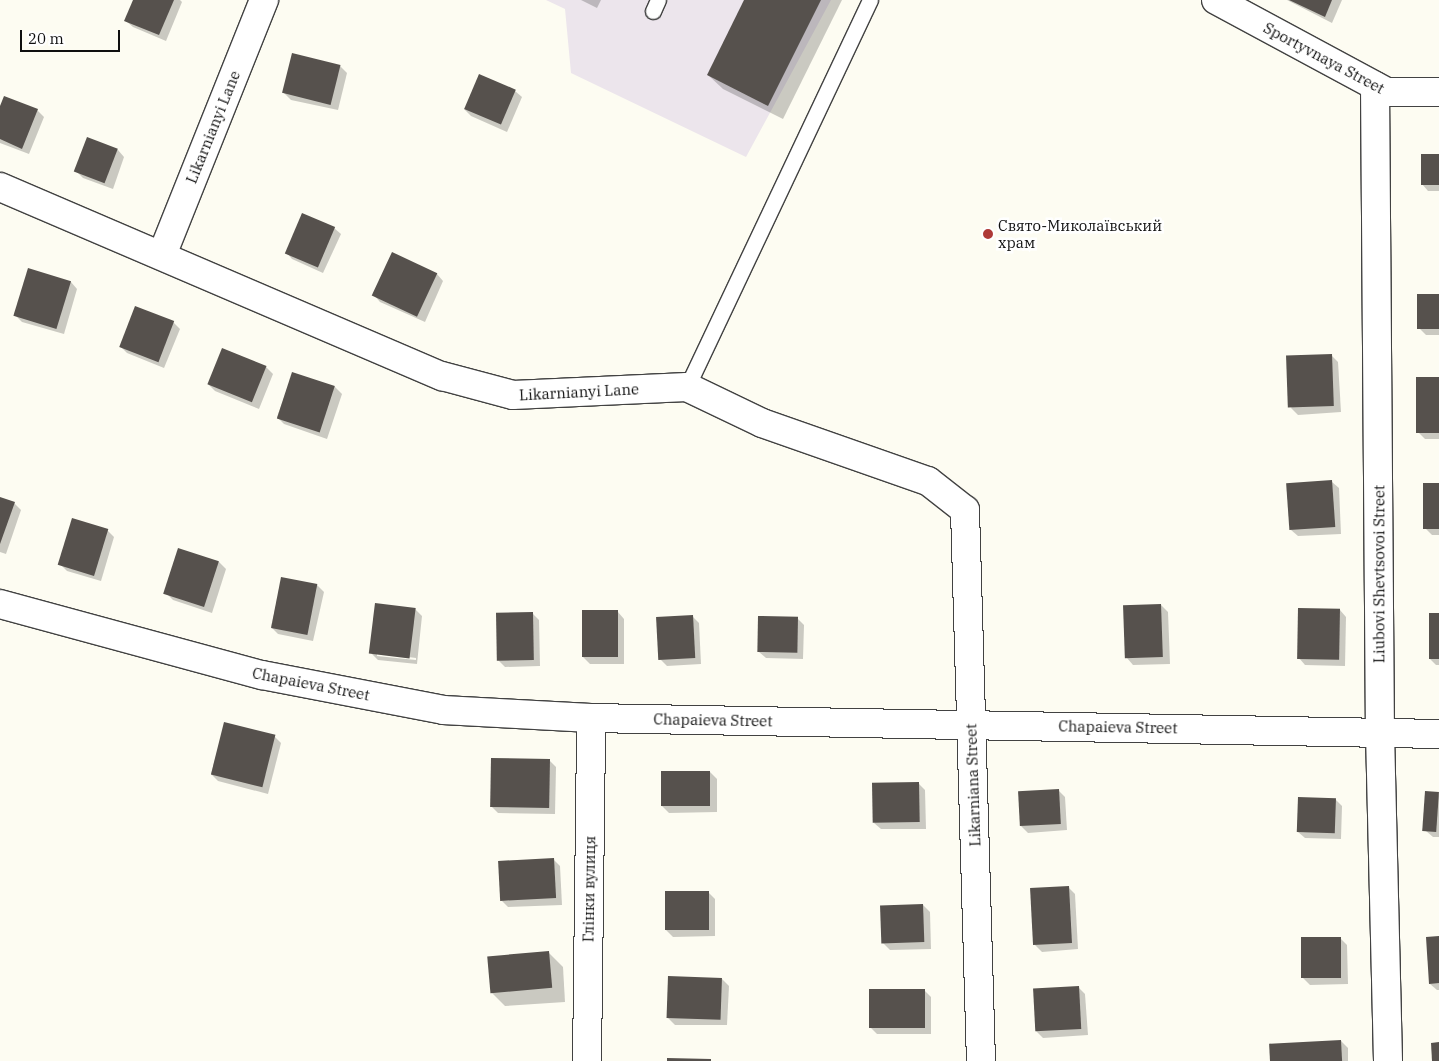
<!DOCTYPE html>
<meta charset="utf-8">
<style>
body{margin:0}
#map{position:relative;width:1439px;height:1061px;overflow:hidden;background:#fdfcf2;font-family:"IBM Plex Serif",serif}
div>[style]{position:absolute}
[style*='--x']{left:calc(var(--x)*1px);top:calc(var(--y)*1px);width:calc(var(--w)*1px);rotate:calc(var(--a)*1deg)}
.industrial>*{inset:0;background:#ece5ec}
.shadow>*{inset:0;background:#0003}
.building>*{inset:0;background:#56514d;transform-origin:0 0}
.roads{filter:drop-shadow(1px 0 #424242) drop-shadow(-1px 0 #424242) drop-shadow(0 1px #424242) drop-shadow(0 -1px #424242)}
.lane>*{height:15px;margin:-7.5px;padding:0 7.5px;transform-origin:7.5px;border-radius:7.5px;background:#fff}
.street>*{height:28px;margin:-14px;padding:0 14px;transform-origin:14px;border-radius:14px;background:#fff}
.dots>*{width:14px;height:14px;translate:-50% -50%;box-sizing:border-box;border:2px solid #fff;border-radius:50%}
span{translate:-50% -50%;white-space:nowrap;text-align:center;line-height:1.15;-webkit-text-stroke:5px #fff;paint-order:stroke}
.street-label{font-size:15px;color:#0f0f0f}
.poi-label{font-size:15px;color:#0f0f0f}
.left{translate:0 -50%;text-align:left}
.scale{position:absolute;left:20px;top:30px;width:100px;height:22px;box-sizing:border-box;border:2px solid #0f0f0f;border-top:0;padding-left:6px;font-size:15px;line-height:18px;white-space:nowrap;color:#0f0f0f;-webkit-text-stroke:4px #fff;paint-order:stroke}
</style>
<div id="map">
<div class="industrial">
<i style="clip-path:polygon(546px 0,831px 0,746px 157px,571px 73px,565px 9px)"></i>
</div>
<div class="shadow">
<i style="clip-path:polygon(135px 0,180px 0,182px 2px,166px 41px,133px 27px,126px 21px)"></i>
<i style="clip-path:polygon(581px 0,601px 0,597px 8px)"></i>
<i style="clip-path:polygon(746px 0,842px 0,783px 119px,723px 89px,708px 75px)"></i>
<i style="clip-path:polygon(1287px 0,1342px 0,1332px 23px)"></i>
<i style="clip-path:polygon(340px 66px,347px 73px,338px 110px,291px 100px,284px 93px)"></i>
<i style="clip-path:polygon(515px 91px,522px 97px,507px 132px,471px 116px,464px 109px)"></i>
<i style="clip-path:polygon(0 109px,37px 110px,44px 117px,29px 154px,0 143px)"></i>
<i style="clip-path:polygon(88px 139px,118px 150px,124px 157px,113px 189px,83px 178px,76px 171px)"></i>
<i style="clip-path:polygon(1439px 156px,1439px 191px,1428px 191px,1422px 184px)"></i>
<i style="clip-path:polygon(334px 228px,341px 234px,323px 273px,292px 259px,286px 252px)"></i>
<i style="clip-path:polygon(392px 254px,437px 274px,443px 281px,425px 322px,380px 302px,374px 295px)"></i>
<i style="clip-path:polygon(71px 282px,77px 289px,64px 334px,22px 322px,15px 315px)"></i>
<i style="clip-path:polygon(1439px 295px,1439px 335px,1426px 335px,1419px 328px)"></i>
<i style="clip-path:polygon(173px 322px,180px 329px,164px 368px,127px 353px,120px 346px)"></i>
<i style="clip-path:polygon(1331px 355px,1338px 362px,1341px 412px,1298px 415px,1291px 408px)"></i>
<i style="clip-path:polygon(266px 367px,273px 374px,259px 409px,215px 391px,208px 384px)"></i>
<i style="clip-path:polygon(293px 373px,335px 387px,342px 394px,327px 439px,284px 424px,277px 417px)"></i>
<i style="clip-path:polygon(1439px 378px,1439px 439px,1425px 439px,1418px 432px)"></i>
<i style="clip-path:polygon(1332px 482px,1339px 488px,1341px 534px,1298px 536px,1291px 530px)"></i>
<i style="clip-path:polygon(1439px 485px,1439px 535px,1432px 535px,1425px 528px)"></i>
<i style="clip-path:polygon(0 498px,14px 503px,21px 510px,6px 554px,0 552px)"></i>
<i style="clip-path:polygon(107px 530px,114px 537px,101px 581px,67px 571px,60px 564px)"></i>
<i style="clip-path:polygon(179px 550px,219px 562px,226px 569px,212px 613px,173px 600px,166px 593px)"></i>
<i style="clip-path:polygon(282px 578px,317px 585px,324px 592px,313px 641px,278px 634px,271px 627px)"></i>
<i style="clip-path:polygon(1161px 605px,1168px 612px,1170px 664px,1133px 665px,1127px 658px)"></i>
<i style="clip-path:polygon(evenodd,415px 609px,422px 616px,417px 664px,378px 660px,371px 653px,415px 609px,377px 653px,416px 658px,416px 660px,377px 656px,377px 653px)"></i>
<i style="clip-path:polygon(1340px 610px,1346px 617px,1345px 666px,1305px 665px,1299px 658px)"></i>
<i style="clip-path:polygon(618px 612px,624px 619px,624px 664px,590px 664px,583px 657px)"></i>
<i style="clip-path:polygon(532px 613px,539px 620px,540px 666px,505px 667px,498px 660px)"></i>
<i style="clip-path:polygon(1439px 614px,1439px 665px,1436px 665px,1429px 658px)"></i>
<i style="clip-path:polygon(692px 616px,699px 623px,701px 664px,667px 666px,660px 659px)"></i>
<i style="clip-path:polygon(797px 618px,804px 625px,803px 659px,766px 658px,759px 652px)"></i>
<i style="clip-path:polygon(225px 723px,275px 737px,281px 743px,268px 794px,218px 781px,211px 774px)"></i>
<i style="clip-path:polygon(549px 760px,556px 767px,555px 814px,498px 813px,491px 806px)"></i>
<i style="clip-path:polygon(710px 772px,717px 779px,717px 812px,669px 813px,662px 806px)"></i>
<i style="clip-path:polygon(918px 783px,925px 790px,926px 829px,881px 829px,874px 823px)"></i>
<i style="clip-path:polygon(1058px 790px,1065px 797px,1067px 830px,1028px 833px,1021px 826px)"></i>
<i style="clip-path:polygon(1439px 793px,1439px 837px,1433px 837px,1426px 831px)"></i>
<i style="clip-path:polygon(1335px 799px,1342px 806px,1341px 839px,1305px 838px,1298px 832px)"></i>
<i style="clip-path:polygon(553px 859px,560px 866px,562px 905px,508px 907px,502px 901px)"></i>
<i style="clip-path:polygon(1068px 887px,1075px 894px,1078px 949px,1042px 952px,1035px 945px)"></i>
<i style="clip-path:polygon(708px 892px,715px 899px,715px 936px,673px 937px,666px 930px)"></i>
<i style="clip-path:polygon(923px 905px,930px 912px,931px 949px,890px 950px,883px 943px)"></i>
<i style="clip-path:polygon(1340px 938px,1347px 945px,1348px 984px,1310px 985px,1303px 978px)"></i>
<i style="clip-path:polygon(1439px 938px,1439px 990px,1437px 990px,1430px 984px)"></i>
<i style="clip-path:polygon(549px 953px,563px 967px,565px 1002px,505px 1006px,491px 992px)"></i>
<i style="clip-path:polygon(722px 979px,729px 986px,727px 1025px,675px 1025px,668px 1018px)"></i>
<i style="clip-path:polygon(1078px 987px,1085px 994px,1088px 1035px,1043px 1038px,1036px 1031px)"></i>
<i style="clip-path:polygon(924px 990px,931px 997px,931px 1034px,877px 1034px,870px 1027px)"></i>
<i style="clip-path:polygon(1341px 1041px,1348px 1048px,1348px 1061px,1270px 1061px)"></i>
</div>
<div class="building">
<i style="clip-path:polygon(133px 0,174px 0,159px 35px,124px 21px)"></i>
<i style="clip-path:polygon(744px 0,821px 0,768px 106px,707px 75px)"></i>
<i style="clip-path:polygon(1289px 0,1332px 0,1325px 17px)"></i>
<i style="left:292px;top:53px;width:50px;height:41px;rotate:14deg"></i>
<i style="left:479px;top:74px;width:40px;height:38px;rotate:23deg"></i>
<i style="clip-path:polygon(4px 96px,38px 109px,22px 149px,0 139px,0 106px)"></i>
<i style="left:87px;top:137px;width:33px;height:37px;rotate:21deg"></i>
<i style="left:1421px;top:154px;width:18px;height:31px"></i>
<i style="left:302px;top:213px;width:36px;height:44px;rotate:23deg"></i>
<i style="left:392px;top:252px;width:50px;height:48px;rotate:25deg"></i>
<i style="left:28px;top:268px;width:45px;height:50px;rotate:17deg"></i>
<i style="left:1417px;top:294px;width:22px;height:35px"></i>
<i style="left:135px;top:306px;width:42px;height:44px;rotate:21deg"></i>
<i style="left:222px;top:348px;width:48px;height:39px;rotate:22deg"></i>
<i style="left:1332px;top:354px;width:52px;height:46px;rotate:88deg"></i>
<i style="left:292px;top:372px;width:45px;height:49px;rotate:18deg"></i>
<i style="left:1416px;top:377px;width:23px;height:56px"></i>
<i style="left:1332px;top:480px;width:47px;height:46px;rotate:86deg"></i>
<i style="left:1439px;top:483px;width:46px;height:16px;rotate:90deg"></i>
<i style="clip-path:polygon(0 497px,15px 502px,0 544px)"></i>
<i style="left:72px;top:518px;width:38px;height:49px;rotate:17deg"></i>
<i style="left:178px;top:548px;width:43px;height:48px;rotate:18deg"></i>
<i style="left:281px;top:577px;width:37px;height:52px;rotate:11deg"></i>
<i style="left:375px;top:603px;width:41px;height:51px;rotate:7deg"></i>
<i style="left:1161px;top:604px;width:53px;height:38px;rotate:88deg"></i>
<i style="left:1298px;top:608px;width:42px;height:51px;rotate:1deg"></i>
<i style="left:582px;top:610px;width:36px;height:47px"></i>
<i style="left:533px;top:612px;width:48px;height:37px;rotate:89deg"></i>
<i style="left:1429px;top:613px;width:10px;height:46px"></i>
<i style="left:693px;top:615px;width:43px;height:37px;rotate:87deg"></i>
<i style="left:758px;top:616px;width:40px;height:36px;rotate:1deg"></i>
<i style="left:224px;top:722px;width:53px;height:54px;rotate:14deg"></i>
<i style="left:491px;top:758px;width:59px;height:49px;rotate:1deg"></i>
<i style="left:661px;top:771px;width:49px;height:35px"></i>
<i style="left:919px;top:782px;width:40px;height:47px;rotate:89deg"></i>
<i style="left:1059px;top:789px;width:35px;height:41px;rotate:87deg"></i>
<i style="left:1425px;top:791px;width:14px;height:40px;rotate:4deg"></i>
<i style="left:1298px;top:797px;width:38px;height:35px;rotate:2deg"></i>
<i style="left:554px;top:858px;width:40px;height:56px;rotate:87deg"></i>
<i style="left:1069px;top:886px;width:57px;height:39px;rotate:87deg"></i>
<i style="left:665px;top:891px;width:44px;height:39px"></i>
<i style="left:923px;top:904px;width:38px;height:43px;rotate:88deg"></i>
<i style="clip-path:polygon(1439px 936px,1439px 983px,1429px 984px,1426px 937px)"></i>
<i style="left:1301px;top:937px;width:40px;height:41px"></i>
<i style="left:549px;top:951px;width:37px;height:62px;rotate:85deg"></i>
<i style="left:668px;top:976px;width:54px;height:42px;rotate:2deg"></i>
<i style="left:1079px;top:986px;width:43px;height:46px;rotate:87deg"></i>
<i style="left:869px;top:989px;width:56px;height:39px"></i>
<i style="left:1341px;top:1040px;width:21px;height:72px;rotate:87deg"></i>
<i style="clip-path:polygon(1439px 1042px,1439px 1061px,1432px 1061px,1431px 1043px)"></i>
<i style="clip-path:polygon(667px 1058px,711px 1059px,711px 1061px,667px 1061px)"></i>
</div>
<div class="roads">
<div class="lane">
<i style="--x:653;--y:11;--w:12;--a:-66"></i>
<i style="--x:687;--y:387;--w:428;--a:-64.7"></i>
</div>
<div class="street">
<i style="--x:1216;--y:0;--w:194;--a:28.3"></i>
<i style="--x:1387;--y:92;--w:52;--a:0"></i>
<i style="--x:1375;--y:86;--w:647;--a:89.56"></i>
<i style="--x:1380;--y:733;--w:328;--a:88.6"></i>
<i style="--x:0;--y:187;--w:481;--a:23.2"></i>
<i style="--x:442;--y:376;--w:73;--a:15"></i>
<i style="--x:513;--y:395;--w:174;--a:-2.6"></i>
<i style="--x:687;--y:387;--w:83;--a:25.6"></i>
<i style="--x:762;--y:423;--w:176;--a:19.3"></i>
<i style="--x:928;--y:481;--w:47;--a:38.1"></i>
<i style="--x:965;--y:510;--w:551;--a:88.34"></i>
<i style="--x:162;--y:255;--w:275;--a:-68.2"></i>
<i style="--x:0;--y:604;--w:271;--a:15.2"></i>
<i style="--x:262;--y:675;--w:184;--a:10.9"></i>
<i style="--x:443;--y:710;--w:148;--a:3.1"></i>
<i style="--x:591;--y:718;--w:848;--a:1.08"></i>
<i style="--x:587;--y:1061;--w:343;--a:-89.3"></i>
</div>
</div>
<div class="dots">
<i style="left:988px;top:234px;background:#ae3937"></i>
</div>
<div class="street-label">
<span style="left:1324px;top:58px;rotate:28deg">Sportyvnaya Street</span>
<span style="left:213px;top:127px;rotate:-68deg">Likarnianyi Lane</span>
<span style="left:579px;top:392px;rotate:-3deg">Likarnianyi Lane</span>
<span style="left:1379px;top:574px;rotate:-90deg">Liubovi Shevtsovoi Street</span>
<span style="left:311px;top:684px;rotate:11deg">Chapaieva Street</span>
<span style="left:713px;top:720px;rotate:1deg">Chapaieva Street</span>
<span style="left:1118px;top:727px;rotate:1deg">Chapaieva Street</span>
<span style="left:973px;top:785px;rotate:-92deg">Likarniana Street</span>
<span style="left:589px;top:889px;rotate:-89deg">Глінки вулиця</span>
</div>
<div class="poi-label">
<span class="left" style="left:998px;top:234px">Свято-Миколаївський<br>храм</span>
</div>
<div class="scale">20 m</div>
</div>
